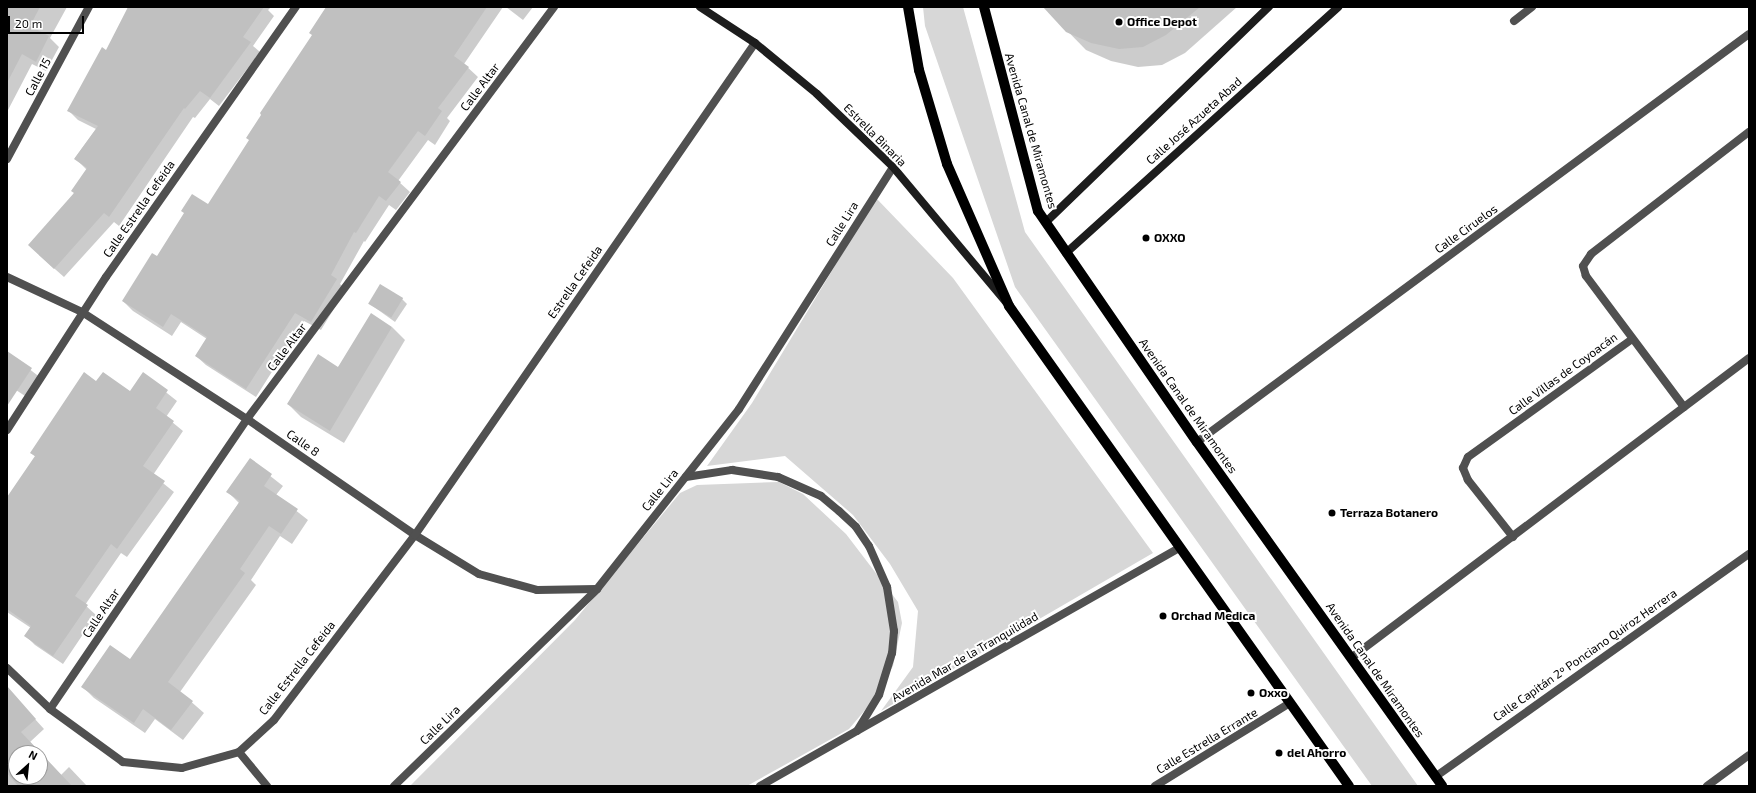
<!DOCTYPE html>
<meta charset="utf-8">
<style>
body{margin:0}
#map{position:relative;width:1756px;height:793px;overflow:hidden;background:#fff;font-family:"Exo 2",sans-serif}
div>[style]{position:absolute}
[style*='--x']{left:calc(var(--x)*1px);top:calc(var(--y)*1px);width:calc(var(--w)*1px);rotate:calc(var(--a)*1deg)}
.green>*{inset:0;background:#d7d7d7}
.shadow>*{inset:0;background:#0003}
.building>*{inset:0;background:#c0c0c0;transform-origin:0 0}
.street>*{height:8px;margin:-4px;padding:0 4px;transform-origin:4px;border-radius:4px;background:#505050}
.secondary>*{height:8px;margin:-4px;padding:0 4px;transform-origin:4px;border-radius:4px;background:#1d1d1d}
.primary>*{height:10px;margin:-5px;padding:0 5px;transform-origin:5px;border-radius:5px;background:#000}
.dots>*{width:11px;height:11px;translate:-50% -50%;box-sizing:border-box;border:2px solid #fff;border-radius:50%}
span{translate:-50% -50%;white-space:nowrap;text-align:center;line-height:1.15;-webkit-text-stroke:4px #fff;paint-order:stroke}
.poi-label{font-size:12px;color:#000;font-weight:700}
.left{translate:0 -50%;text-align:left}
.street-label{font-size:12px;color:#000}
.frame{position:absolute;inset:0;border:8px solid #000;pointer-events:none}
.north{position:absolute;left:8px;top:745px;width:40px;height:40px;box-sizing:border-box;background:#fff;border:1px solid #999;border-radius:50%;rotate:27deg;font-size:11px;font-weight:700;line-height:16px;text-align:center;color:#000}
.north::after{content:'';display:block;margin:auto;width:14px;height:18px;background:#000;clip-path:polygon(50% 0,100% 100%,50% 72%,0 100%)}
.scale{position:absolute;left:8px;top:16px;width:76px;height:18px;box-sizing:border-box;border:2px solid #000;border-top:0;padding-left:5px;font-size:12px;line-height:14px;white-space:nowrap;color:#000;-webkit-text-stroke:3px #fff;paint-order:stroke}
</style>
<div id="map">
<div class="green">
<i style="clip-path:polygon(923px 7px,963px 7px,1025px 232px,1418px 786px,1372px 786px,1015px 287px,925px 26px)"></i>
<i style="clip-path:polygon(876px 198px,953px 278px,1153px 553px,881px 711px,913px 667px,918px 611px,890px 564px,853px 515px,785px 456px,707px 466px,752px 403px)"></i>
<i style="clip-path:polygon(779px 482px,803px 494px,846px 534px,898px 602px,902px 623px,893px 666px,876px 697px,849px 729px,747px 786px,410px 786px,575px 620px,680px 493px,697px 485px)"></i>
</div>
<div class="shadow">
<i style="clip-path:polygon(7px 7px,67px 7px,50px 38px,59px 47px,46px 71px,32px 64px,7px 112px)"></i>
<i style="clip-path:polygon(135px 7px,271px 7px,268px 10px,274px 16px,253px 46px,260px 52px,219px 106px,210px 99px,195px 118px,193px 117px,119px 226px,114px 222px,64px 277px,39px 255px,87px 170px,75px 158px,96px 129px,78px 120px,68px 110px)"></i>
<i style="clip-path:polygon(355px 7px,503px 7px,464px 64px,478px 77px,447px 118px,450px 121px,435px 145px,428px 140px,398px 181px,410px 192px,396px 210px,389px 205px,365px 242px,364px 241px,340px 284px,346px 289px,321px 330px,304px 321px,256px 397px,206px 365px,196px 356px,207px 339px,181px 322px,172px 336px,133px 311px,123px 301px,157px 257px,209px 206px)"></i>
<i style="clip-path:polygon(506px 7px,533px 7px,523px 20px)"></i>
<i style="clip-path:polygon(1044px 7px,1237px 7px,1185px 53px,1162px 65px,1138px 67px,1111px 61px,1086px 50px)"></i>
<i style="clip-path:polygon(402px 299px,407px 304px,395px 322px,370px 304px)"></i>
<i style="clip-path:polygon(392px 327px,405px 340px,344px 443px,301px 417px,288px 404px)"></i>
<i style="clip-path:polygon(7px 352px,41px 378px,28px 398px,7px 384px)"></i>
<i style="clip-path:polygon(143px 374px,177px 401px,166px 417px,183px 431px,153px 475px,174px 492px,127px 557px,121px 553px,85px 605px,96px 615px,63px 664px,35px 645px,26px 636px,31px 628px,7px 612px,7px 499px,36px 457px,31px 453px,97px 383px,130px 392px)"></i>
<i style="clip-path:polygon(250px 460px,283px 486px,276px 495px,308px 520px,292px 544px,280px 536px,251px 580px,256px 585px,180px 692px,204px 713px,183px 740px,155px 719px,145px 733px,94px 698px,83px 687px,131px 660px,239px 503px,228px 492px)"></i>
<i style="clip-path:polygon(7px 688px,44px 729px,30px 742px,40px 753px,16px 753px,16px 777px,40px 777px,40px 753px,61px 775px,69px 767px,87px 786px,7px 786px)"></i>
</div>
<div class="building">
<i style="clip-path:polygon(7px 7px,40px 7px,30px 26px,49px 36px,36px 62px,22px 54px,7px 83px)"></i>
<i style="clip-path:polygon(128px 7px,264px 7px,243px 37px,251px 42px,210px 98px,200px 91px,185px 109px,184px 108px,109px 217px,104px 213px,54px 269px,28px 245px,74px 193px,71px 191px,87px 168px,74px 159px,98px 126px,67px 111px,102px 47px,106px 50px)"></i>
<i style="clip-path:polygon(326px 7px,487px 7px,454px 56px,469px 67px,438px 108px,442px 111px,425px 136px,418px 131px,388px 172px,401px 182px,386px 201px,379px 196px,356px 233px,354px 232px,331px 275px,337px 279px,311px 322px,295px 313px,246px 389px,195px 356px,207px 337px,171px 314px,163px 327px,122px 301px,152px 253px,157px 256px,184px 213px,181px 211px,192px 194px,208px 204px,249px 140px,246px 138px,261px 115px,260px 113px,312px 35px,309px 33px)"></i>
<i style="clip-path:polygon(1043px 7px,1200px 7px,1166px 35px,1143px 47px,1119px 49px,1091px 43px,1066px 32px)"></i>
<i style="left:380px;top:284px;width:27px;height:23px;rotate:31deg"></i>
<i style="clip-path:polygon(371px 313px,392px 327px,330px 431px,287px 404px,318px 354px,338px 367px)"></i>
<i style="clip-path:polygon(7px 351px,32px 368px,7px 406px)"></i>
<i style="clip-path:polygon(84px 372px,96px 381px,103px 372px,130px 391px,143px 372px,168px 390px,156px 408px,174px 421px,143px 466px,165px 481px,117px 549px,111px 544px,75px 596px,88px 605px,53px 656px,24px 636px,31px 626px,7px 609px,7px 497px,35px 456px,30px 453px)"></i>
<i style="clip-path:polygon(250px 458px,272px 474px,264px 486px,298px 509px,281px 534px,269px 526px,240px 569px,245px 573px,168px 682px,193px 701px,171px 730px,143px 709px,134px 723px,81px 687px,110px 645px,130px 659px,240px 501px,226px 492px)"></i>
<i style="clip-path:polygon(evenodd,7px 686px,36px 719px,21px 732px,72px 786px,18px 786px,7px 773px,7px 686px,16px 753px,40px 753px,40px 777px,16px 777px,16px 753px)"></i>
</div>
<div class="street">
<i style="--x:1514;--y:21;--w:23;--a:-38"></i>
<i style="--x:7;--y:159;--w:173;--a:-61.7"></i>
<i style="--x:7;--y:277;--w:83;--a:25"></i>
<i style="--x:82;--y:312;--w:197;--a:33"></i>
<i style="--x:247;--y:419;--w:204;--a:34.6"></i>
<i style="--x:415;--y:535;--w:75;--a:31.4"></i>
<i style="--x:479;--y:574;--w:60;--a:15.4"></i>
<i style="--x:537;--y:590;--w:60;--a:-1"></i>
<i style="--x:1684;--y:407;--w:164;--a:-126.8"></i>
<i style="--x:1586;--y:276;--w:10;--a:-107"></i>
<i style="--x:1583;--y:266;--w:14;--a:-56"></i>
<i style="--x:1591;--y:254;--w:200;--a:-37.7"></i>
<i style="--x:7;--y:430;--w:182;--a:-57.1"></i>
<i style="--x:106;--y:277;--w:330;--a:-54.9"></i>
<i style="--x:1197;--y:442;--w:686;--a:-36.47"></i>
<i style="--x:686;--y:477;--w:47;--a:-8.7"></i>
<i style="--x:732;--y:470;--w:47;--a:8.7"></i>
<i style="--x:778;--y:477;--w:47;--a:23.8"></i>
<i style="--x:821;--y:496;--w:23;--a:40"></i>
<i style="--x:839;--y:511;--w:23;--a:43"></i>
<i style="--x:856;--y:527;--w:23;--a:56"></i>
<i style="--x:869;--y:546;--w:45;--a:66.3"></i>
<i style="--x:887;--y:587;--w:45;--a:81"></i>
<i style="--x:894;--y:631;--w:22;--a:95"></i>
<i style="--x:892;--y:653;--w:44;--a:107.2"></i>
<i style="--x:879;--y:695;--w:42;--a:121.4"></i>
<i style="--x:1513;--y:537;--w:73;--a:-128.3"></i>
<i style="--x:1468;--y:480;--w:13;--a:-113"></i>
<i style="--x:1463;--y:468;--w:12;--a:-66"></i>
<i style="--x:1468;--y:457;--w:202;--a:-35.7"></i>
<i style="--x:1351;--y:658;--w:498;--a:-37"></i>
<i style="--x:7;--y:668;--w:59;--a:43.6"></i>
<i style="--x:50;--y:709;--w:90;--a:36"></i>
<i style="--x:123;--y:762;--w:59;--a:5.8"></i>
<i style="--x:182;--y:768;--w:59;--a:-15.7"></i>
<i style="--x:239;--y:752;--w:47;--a:-42.4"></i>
<i style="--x:274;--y:720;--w:233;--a:-52.7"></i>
<i style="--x:415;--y:535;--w:598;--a:-55.35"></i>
<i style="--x:50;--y:709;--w:351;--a:-55.8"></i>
<i style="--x:247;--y:419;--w:514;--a:-53.31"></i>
<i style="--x:239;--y:752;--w:44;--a:50.5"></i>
<i style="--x:1435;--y:777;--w:385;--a:-35.4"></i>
<i style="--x:394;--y:786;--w:283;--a:-44.1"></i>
<i style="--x:597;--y:589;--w:229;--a:-51.7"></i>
<i style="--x:739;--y:409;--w:287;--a:-57.5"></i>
<i style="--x:760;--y:786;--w:483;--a:-29.6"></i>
<i style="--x:1155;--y:786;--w:158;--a:-31.6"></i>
<i style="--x:1707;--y:786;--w:52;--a:-36.4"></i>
</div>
<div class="secondary">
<i style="--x:700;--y:7;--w:66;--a:33.2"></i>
<i style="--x:755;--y:43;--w:80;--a:39.4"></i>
<i style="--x:817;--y:94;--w:105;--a:43.8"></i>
<i style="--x:893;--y:167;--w:176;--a:50.1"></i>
<i style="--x:1046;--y:222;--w:310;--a:-44"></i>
<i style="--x:1066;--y:253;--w:367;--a:-42.1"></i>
</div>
<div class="primary">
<i style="--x:908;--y:7;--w:64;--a:80.1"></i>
<i style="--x:919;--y:70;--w:98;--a:73.4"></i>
<i style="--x:947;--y:164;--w:155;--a:66.4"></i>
<i style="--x:1009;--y:306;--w:588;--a:54.69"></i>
<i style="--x:984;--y:7;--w:211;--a:75.2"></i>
<i style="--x:1038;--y:211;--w:280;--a:55.5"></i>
<i style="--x:1197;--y:442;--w:422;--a:54.5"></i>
</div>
<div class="dots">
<i style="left:1119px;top:22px;background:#000"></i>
<i style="left:1146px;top:238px;background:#000"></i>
<i style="left:1332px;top:513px;background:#000"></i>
<i style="left:1163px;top:616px;background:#000"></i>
<i style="left:1251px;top:693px;background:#000"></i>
<i style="left:1279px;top:753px;background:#000"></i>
</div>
<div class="poi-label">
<span class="left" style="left:1127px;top:22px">Office Depot</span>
<span class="left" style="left:1154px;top:238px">OXXO</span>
<span class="left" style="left:1340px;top:513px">Terraza Botanero</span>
<span class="left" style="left:1171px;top:616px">Orchad Medica</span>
<span class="left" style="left:1259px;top:693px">Oxxo</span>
<span class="left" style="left:1287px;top:753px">del Ahorro</span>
</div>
<div class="street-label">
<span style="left:38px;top:77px;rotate:-62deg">Calle 15</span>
<span style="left:480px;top:87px;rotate:-53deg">Calle Altar</span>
<span style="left:1194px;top:121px;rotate:-42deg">Calle José Azueta Abad</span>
<span style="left:1031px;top:131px;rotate:74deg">Avenida Canal de Miramontes</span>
<span style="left:875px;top:135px;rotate:45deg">Estrella Binaria</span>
<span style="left:139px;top:209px;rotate:-55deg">Calle Estrella Cefeida</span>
<span style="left:842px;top:224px;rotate:-58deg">Calle Lira</span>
<span style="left:1466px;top:229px;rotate:-36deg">Calle Ciruelos</span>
<span style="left:575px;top:282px;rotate:-55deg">Estrella Cefeida</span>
<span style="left:287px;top:347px;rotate:-53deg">Calle Altar</span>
<span style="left:1563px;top:374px;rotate:-36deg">Calle Villas de Coyoacán</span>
<span style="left:1188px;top:406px;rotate:55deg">Avenida Canal de Miramontes</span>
<span style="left:303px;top:443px;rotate:35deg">Calle 8</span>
<span style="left:660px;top:490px;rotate:-51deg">Calle Lira</span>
<span style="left:101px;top:613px;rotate:-56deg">Calle Altar</span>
<span style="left:1585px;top:655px;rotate:-35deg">Calle Capitán 2º Ponciano Quiroz Herrera</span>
<span style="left:965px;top:657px;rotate:-30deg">Avenida Mar de la Tranquilidad</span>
<span style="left:297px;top:668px;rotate:-52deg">Calle Estrella Cefeida</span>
<span style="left:1375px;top:670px;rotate:55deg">Avenida Canal de Miramontes</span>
<span style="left:440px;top:725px;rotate:-44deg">Calle Lira</span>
<span style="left:1207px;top:741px;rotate:-31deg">Calle Estrella Errante</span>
</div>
<div class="frame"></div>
<div class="north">N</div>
<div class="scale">20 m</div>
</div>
